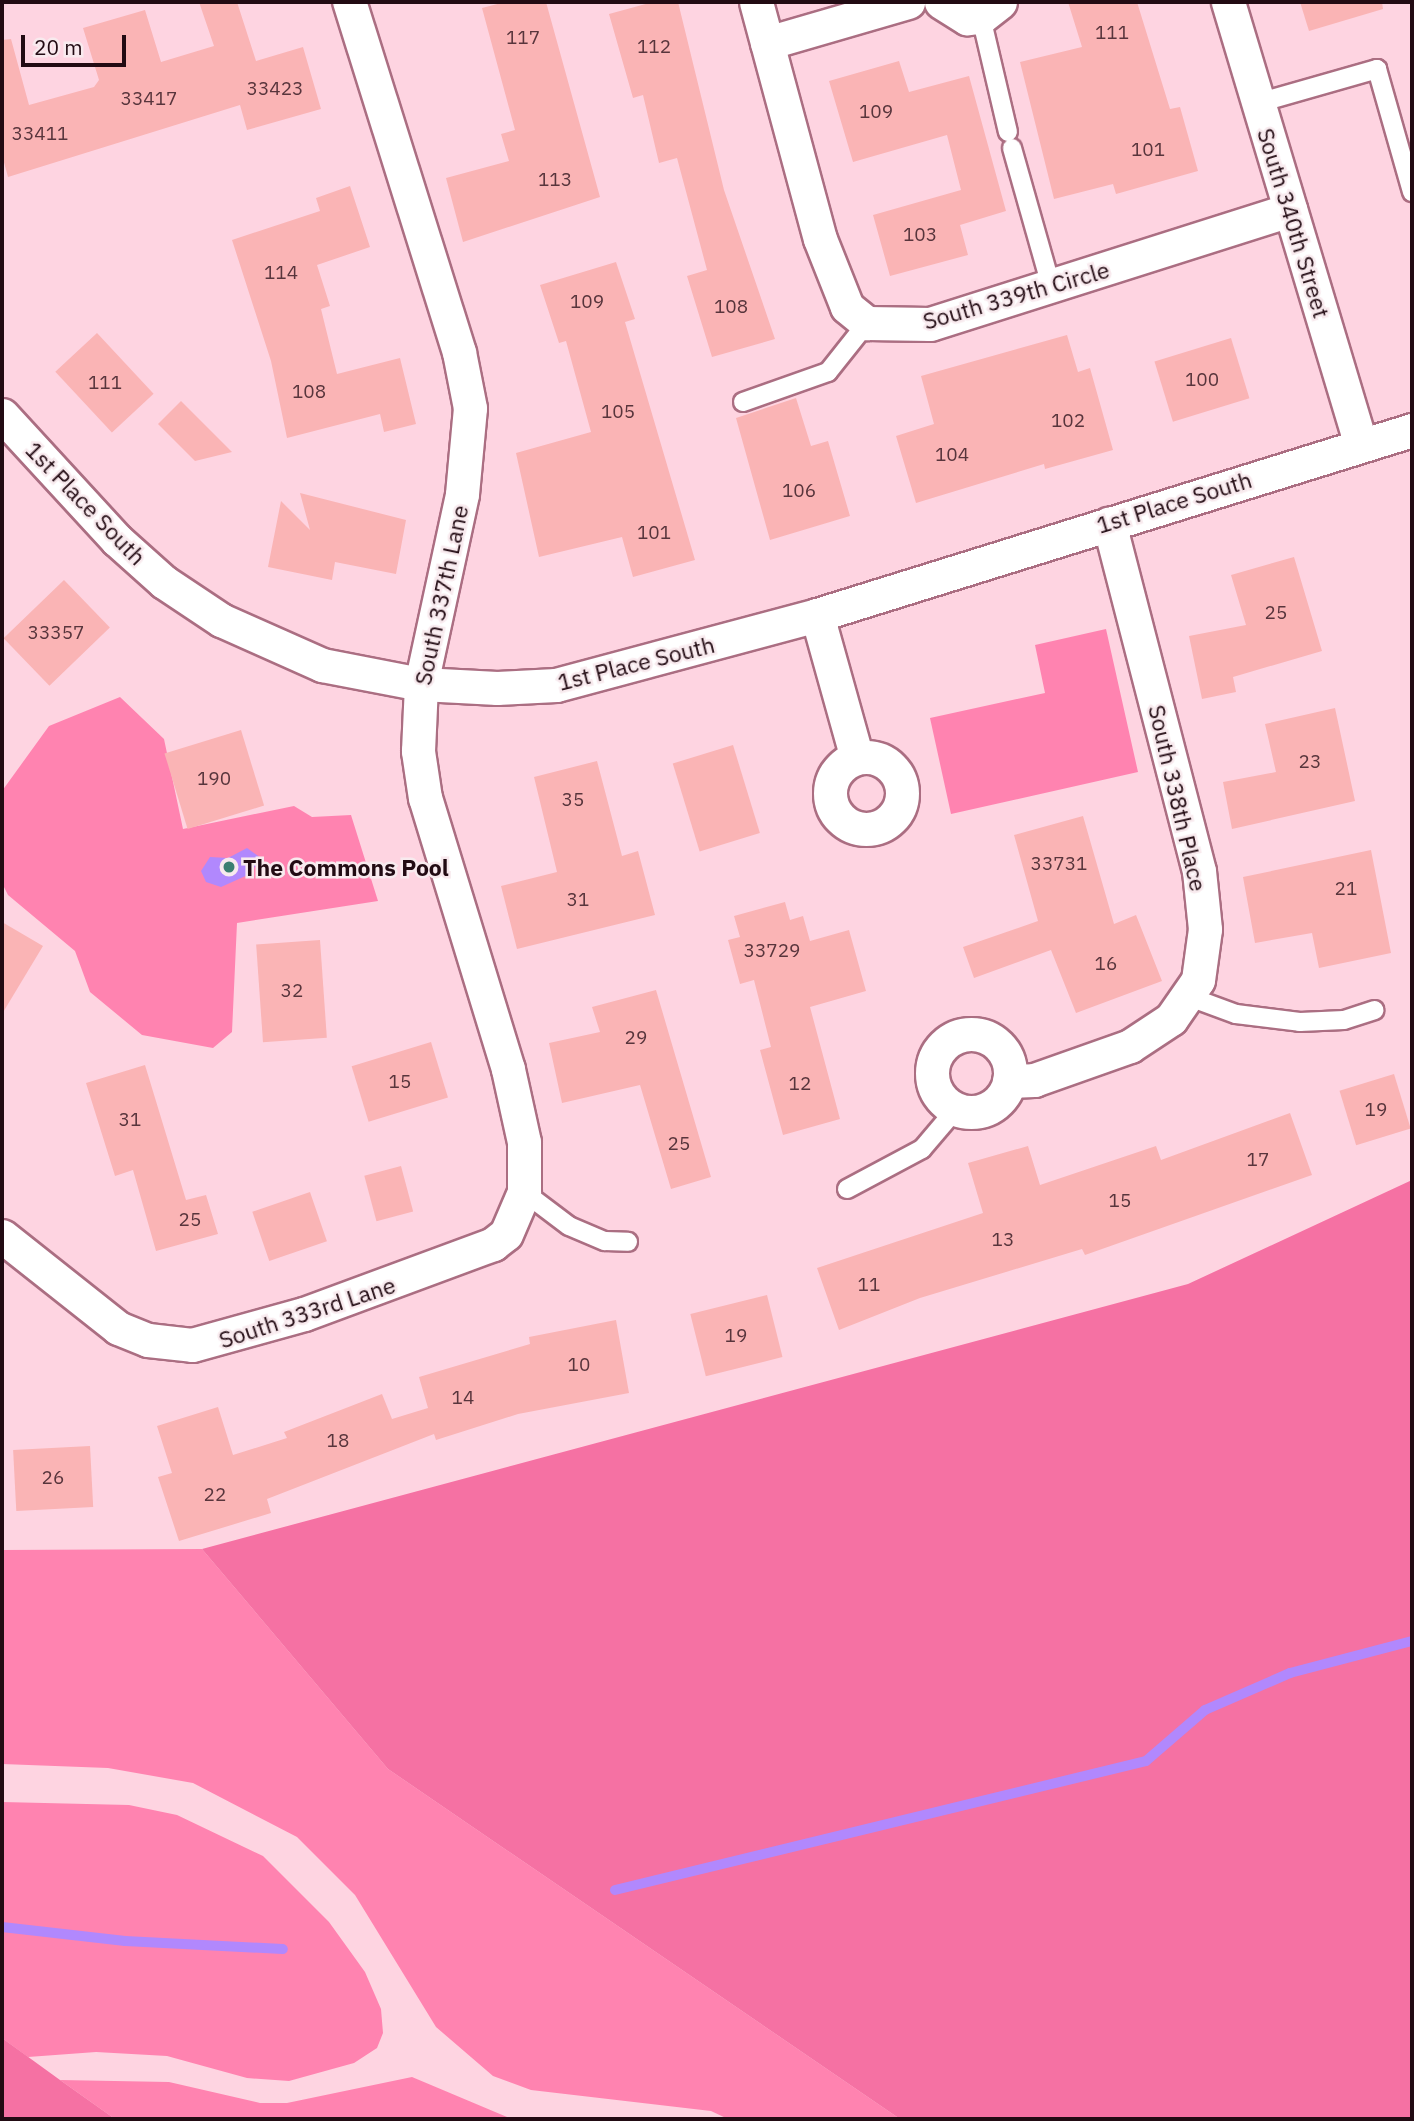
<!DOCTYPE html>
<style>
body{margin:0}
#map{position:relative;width:1414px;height:2121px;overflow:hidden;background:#fed4e1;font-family:"IBM Plex Sans",sans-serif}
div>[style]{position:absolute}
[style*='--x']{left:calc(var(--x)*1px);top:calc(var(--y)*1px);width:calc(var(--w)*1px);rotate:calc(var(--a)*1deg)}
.green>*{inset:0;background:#ff83b0}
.forest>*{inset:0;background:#f571a3}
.water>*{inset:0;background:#b188fd}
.stream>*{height:10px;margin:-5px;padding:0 5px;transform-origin:5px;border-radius:5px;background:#b188fd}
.building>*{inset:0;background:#fab4b5;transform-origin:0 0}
.roads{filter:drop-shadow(2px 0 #ab6e82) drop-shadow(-2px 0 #ab6e82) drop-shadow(0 2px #ab6e82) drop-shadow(0 -2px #ab6e82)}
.lane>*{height:18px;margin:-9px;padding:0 9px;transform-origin:9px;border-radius:9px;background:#fff}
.street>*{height:33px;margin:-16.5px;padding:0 16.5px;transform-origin:16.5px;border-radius:16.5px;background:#fff}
.street>.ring{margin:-16.5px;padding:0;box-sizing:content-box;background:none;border:33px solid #fff;border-radius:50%}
.dots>*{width:19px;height:19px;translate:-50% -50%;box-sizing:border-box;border:4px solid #f8eaee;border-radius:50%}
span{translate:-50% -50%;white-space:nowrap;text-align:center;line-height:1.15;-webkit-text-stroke:5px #f8eaee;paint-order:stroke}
.number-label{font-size:19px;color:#58353c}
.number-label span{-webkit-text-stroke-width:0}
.street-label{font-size:23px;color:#220b13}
.poi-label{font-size:23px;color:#220b13;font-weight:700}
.left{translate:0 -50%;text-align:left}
.frame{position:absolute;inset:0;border:4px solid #220b13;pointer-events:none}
.scale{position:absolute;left:21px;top:35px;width:105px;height:32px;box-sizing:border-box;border:4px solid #220b13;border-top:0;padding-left:9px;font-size:21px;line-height:24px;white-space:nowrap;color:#220b13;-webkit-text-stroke:5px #f8eaee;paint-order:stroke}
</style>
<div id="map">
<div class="green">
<i style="clip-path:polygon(1106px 629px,1138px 772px,951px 814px,930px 718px,1045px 693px,1035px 645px)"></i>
<i style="clip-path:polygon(120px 697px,164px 739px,183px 829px,294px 806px,312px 817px,351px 815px,378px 901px,237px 923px,232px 1032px,213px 1048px,142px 1035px,90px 992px,75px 951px,8px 895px,2px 883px,2px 791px,49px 726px)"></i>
<i style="clip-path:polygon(202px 1549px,388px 1769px,900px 2119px,728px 2119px,711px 2111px,531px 2090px,493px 2076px,436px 2027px,355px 1895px,297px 1837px,193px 1783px,108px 1768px,2px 1764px,2px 1550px)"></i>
<i style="clip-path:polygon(2px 1802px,129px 1805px,177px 1815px,263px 1856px,329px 1922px,365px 1972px,381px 2009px,383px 2033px,377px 2048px,354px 2063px,289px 2081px,247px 2078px,167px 2056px,96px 2052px,28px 2057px,2px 2038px)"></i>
<i style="clip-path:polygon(412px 2077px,512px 2119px,115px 2119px,60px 2080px,169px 2082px,260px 2103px,287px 2103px)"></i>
</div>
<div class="forest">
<i style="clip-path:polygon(1412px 1180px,1412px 2119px,900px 2119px,388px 1769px,202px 1549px,1188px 1284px)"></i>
<i style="clip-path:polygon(2px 2038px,60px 2080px,115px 2119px,2px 2119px)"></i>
</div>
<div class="water">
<i style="clip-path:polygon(247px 848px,261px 858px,250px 874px,221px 887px,206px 882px,201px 871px,210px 857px,228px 858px)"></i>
</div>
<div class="stream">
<i style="--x:615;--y:1890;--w:546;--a:-13.65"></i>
<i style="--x:1146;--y:1761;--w:78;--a:-40.8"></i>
<i style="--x:1205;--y:1710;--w:93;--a:-23.5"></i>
<i style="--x:1290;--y:1673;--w:126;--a:-14.7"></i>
<i style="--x:2;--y:1927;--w:124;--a:6.5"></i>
<i style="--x:125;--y:1941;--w:158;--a:2.9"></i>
</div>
<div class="building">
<i style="clip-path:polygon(199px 2px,237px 2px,256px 61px,303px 47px,321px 109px,247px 130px,240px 105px,8px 177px,2px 155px,2px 40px,11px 39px,29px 105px,94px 87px,99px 80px,83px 28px,145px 10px,161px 62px,214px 46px)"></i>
<i style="clip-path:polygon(505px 2px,546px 2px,600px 197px,463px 242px,446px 178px,509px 161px,501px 134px,515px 130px,482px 8px)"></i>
<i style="clip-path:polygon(653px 2px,678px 2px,724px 190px,775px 339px,712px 357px,687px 276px,707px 270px,677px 158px,659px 163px,643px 95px,633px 98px,609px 14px)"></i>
<i style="clip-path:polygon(1068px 2px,1137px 2px,1170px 109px,1180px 107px,1198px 171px,1116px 194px,1113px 184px,1054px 199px,1020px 62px,1082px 47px)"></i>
<i style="clip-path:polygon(1300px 2px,1382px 2px,1383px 9px,1309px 31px)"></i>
<i style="clip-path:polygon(899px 61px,909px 92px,969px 76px,1006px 211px,960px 225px,968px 255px,890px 276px,873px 215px,961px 190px,947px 135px,853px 162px,829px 81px)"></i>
<i style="clip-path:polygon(350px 186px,370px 247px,317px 265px,330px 306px,321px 309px,337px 374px,400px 358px,416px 424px,384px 432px,380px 414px,287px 438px,271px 361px,232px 240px,320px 211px,316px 198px)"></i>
<i style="clip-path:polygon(616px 262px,635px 319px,625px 322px,695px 560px,633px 577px,622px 537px,539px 557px,516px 453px,591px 432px,566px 341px,559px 343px,540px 285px)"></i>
<i style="left:97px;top:333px;width:83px;height:57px;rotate:47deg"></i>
<i style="clip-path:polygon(1067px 335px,1078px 372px,1090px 368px,1113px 450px,1045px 469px,1044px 464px,916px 503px,896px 436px,934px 424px,921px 376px)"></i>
<i style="left:1231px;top:338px;width:63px;height:80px;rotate:73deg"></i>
<i style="clip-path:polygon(796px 398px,811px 446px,828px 441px,850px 516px,770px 540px,736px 418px)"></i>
<i style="clip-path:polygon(181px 401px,232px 452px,195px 461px,158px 424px)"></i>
<i style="clip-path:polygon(300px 493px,406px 520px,396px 574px,335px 562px,332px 580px,268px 567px,281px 501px,310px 530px)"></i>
<i style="clip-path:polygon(1294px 557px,1322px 651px,1233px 677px,1236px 692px,1202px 699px,1189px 636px,1246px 625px,1231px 575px)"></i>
<i style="left:64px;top:580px;width:66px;height:84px;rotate:46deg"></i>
<i style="clip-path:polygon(1335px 708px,1355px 801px,1232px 829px,1223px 782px,1276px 772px,1265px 724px)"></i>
<i style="left:241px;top:730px;width:79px;height:80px;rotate:73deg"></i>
<i style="left:733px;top:745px;width:92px;height:63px;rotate:73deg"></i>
<i style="clip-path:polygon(597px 761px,622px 856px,638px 851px,655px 915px,517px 949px,501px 886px,557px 872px,534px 777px)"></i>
<i style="clip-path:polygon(1083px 816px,1114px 924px,1136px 915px,1162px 981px,1076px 1013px,1051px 950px,974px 978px,963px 947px,1038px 921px,1014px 835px)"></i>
<i style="clip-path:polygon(1371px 850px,1391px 953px,1319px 968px,1312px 933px,1255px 943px,1243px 877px)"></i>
<i style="clip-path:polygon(785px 902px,790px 920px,803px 916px,810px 941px,849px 930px,866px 991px,810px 1007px,840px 1119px,783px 1135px,760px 1050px,771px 1047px,754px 980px,740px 984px,728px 940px,740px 937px,734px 916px)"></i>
<i style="clip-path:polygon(2px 922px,43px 946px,2px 1014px)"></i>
<i style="left:320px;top:940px;width:98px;height:64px;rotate:86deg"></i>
<i style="clip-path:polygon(656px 990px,711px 1177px,671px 1189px,640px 1085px,562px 1103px,549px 1043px,600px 1032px,592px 1007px)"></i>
<i style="left:431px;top:1042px;width:58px;height:83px;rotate:73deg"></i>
<i style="clip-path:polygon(145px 1065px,186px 1200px,206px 1195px,218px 1234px,156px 1251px,133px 1170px,115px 1176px,86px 1083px)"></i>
<i style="left:1394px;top:1074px;width:57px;height:57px;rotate:73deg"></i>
<i style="clip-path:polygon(1290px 1113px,1312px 1175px,1085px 1255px,1082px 1249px,920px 1298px,839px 1330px,817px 1268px,983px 1213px,968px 1163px,1028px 1146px,1040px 1185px,1156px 1146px,1161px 1160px)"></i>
<i style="left:401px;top:1166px;width:47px;height:38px;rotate:75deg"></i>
<i style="left:310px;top:1192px;width:52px;height:61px;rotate:71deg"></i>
<i style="left:767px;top:1295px;width:64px;height:79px;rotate:76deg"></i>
<i style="clip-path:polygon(616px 1320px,629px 1393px,518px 1414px,436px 1440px,434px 1434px,267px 1499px,271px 1513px,179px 1541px,158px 1477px,172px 1473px,157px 1426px,218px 1407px,233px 1455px,287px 1438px,284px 1432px,382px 1394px,392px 1419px,428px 1408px,419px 1377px,530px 1344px,529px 1337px)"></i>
<i style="left:90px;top:1446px;width:61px;height:77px;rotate:87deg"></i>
</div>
<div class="roads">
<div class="lane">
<i style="--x:981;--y:17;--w:118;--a:76.8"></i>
<i style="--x:1258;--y:103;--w:124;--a:-15.9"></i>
<i style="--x:1377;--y:69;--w:128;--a:74.1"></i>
<i style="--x:1012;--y:148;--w:143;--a:74.2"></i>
<i style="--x:743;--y:402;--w:90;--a:-19.4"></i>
<i style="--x:828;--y:372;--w:63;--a:-51.5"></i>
<i style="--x:1187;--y:996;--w:52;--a:20.2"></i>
<i style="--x:1236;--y:1014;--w:64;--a:7.1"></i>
<i style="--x:1300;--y:1022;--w:44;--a:-2.6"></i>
<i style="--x:1344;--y:1020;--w:32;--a:-18"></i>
<i style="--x:847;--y:1189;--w:85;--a:-28.1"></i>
<i style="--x:922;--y:1149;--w:52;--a:-49.6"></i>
<i style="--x:524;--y:1192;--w:56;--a:37.1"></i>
<i style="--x:569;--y:1226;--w:39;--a:23"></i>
<i style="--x:605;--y:1241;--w:23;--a:2"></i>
</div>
<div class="street">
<i style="--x:756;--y:2;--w:245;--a:74.9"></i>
<i style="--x:820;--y:239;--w:73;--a:68.3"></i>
<i style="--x:847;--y:307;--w:26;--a:39"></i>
<i style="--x:867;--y:323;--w:63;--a:0.9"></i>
<i style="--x:930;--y:324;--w:378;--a:-17.6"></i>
<i style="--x:941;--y:2;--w:31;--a:32"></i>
<i style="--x:967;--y:18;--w:14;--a:-4"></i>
<i style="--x:981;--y:17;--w:24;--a:-38"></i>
<i style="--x:1228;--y:2;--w:462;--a:73.3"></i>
<i style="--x:767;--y:43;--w:147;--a:-16.2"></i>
<i style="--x:2;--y:415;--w:170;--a:47.4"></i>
<i style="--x:117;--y:540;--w:63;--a:41.8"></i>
<i style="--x:164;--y:582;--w:69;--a:33.7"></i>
<i style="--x:221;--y:620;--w:111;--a:24"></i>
<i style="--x:322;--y:665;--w:101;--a:10.9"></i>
<i style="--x:421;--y:684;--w:76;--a:3"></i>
<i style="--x:497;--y:688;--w:59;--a:-2.9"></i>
<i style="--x:556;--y:685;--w:270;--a:-15"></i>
<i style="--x:817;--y:615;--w:623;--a:-17.27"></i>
<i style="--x:817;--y:615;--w:148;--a:74.4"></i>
<i class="ring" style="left:830px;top:757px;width:39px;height:39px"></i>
<i class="ring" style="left:932px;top:1034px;width:45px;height:45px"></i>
<i style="--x:1009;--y:1081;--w:25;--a:-2"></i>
<i style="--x:1034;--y:1080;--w:102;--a:-19.5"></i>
<i style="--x:1130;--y:1046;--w:49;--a:-33.4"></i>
<i style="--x:1171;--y:1019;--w:47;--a:-55.3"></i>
<i style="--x:1198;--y:980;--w:51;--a:-82.2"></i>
<i style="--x:1205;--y:929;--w:58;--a:-95.9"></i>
<i style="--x:1199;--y:871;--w:359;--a:-104.5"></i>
<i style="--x:2;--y:1236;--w:148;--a:38.4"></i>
<i style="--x:118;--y:1328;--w:32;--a:22"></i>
<i style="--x:148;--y:1340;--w:44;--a:6.5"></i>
<i style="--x:192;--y:1345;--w:116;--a:-15.5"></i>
<i style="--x:304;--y:1314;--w:202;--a:-20.3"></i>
<i style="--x:493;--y:1244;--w:16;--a:-38"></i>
<i style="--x:506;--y:1234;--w:46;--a:-66.8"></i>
<i style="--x:524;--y:1192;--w:50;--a:-90"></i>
<i style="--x:524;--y:1142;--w:75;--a:-102.4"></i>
<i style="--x:508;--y:1069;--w:283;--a:-107"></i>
<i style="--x:425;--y:798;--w:48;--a:-98.5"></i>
<i style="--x:418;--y:751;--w:67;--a:-87.4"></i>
<i style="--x:421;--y:684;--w:194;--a:-77.8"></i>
<i style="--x:462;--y:494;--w:86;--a:-84.7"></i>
<i style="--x:470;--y:408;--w:57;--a:-101.1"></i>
<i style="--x:459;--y:352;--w:367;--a:-107.4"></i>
</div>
</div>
<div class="dots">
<i style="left:229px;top:867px;background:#3c7f71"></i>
</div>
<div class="number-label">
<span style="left:1112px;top:33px">111</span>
<span style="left:523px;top:38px">117</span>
<span style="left:654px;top:47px">112</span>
<span style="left:275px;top:89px">33423</span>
<span style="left:149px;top:99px">33417</span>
<span style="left:876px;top:112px">109</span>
<span style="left:40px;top:134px">33411</span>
<span style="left:1148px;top:150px">101</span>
<span style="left:555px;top:180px">113</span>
<span style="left:920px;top:235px">103</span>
<span style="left:281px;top:273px">114</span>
<span style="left:587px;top:302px">109</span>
<span style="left:731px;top:307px">108</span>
<span style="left:1202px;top:380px">100</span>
<span style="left:105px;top:383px">111</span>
<span style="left:309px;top:392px">108</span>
<span style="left:618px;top:412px">105</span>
<span style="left:1068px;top:421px">102</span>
<span style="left:952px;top:455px">104</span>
<span style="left:799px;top:491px">106</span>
<span style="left:654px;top:533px">101</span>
<span style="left:1276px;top:613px">25</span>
<span style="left:56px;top:633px">33357</span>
<span style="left:1310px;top:762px">23</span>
<span style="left:214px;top:779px">190</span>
<span style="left:573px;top:800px">35</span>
<span style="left:1059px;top:864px">33731</span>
<span style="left:1346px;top:889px">21</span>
<span style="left:578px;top:900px">31</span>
<span style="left:772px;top:951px">33729</span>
<span style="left:1106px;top:964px">16</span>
<span style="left:292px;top:991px">32</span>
<span style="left:636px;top:1038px">29</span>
<span style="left:400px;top:1082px">15</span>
<span style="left:800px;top:1084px">12</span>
<span style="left:1376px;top:1110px">19</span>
<span style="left:130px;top:1120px">31</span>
<span style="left:679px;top:1144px">25</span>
<span style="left:1258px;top:1160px">17</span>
<span style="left:1120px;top:1201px">15</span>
<span style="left:190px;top:1220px">25</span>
<span style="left:1003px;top:1240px">13</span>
<span style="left:869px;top:1285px">11</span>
<span style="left:736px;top:1336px">19</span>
<span style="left:579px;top:1365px">10</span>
<span style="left:463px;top:1398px">14</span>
<span style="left:338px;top:1441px">18</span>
<span style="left:53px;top:1478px">26</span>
<span style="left:215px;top:1495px">22</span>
</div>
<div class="street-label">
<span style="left:1294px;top:223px;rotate:73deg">South 340th Street</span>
<span style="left:1016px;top:295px;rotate:-16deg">South 339th Circle</span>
<span style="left:1174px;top:502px;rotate:-17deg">1st Place South</span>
<span style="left:86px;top:503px;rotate:46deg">1st Place South</span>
<span style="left:441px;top:595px;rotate:-78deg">South 337th Lane</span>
<span style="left:636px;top:663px;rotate:-14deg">1st Place South</span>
<span style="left:1178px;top:798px;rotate:77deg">South 338th Place</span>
<span style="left:307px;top:1312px;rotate:-18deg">South 333rd Lane</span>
</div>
<div class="poi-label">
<span class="left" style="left:243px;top:867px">The Commons Pool</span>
</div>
<div class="frame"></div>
<div class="scale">20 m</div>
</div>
